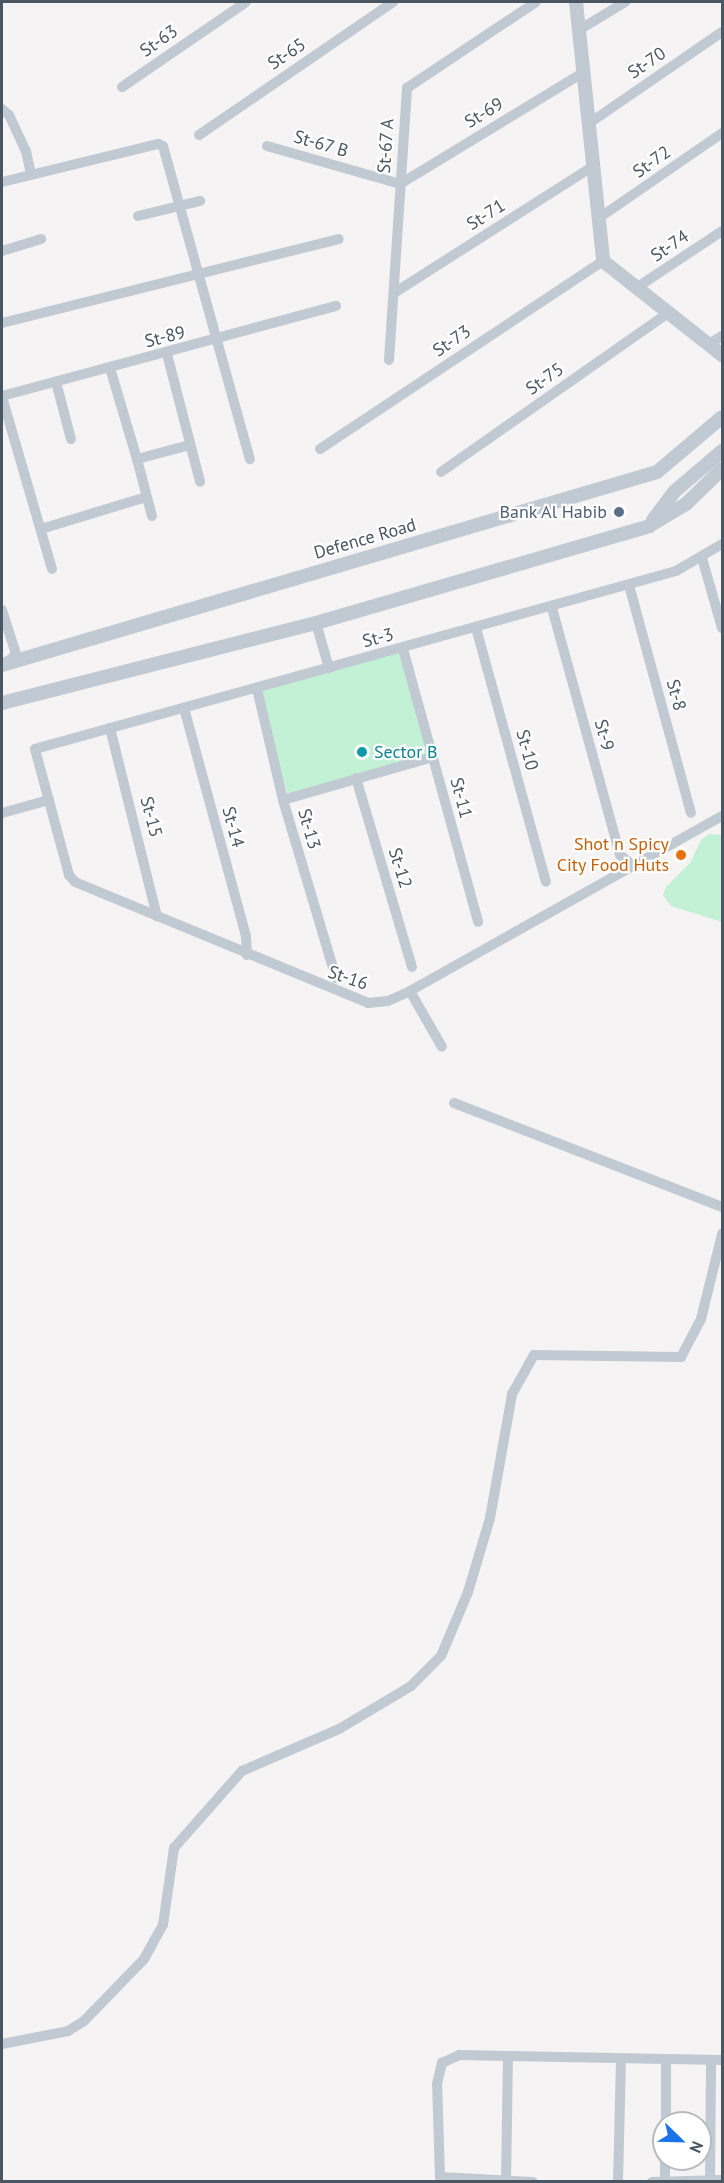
<!DOCTYPE html>
<style>
body{margin:0}
#map{position:relative;width:724px;height:2183px;overflow:hidden;background:#f5f3f3;font-family:"PT Sans",sans-serif}
div>[style]{position:absolute}
[style*='--x']{left:calc(var(--x)*1px);top:calc(var(--y)*1px);width:calc(var(--w)*1px);rotate:calc(var(--a)*1deg)}
.green>*{inset:0;background:#c3f1d5;transform-origin:0 0}
.minor>*{height:10px;margin:-5px;padding:0 5px;transform-origin:5px;border-radius:5px;background:#c1cad2}
.tertiary>*{height:14px;margin:-7px;padding:0 7px;transform-origin:7px;border-radius:7px;background:#c1cad2}
.dots>*{width:16px;height:16px;translate:-50% -50%;box-sizing:border-box;border:3px solid #fff;border-radius:50%}
span{translate:-50% -50%;white-space:nowrap;text-align:center;line-height:1.15;-webkit-text-stroke:4.5px #fff;paint-order:stroke}
.street-label{font-size:18px;color:#4a5661}
.service-label{font-size:18px;color:#4e5e75}
.right{translate:-100% -50%;text-align:right}
.culture-label{font-size:18px;color:#0d838f}
.left{translate:0 -50%;text-align:left}
.food-label{font-size:18px;color:#c56008}
.frame{position:absolute;inset:0;border:3px solid #4a5661;pointer-events:none}
.north{position:absolute;left:652px;top:2111px;width:60px;height:60px;box-sizing:border-box;background:#fff;border:2px solid #b7bbc0;border-radius:50%;rotate:113deg;font-size:16px;font-weight:700;line-height:24px;text-align:center;color:#4a5661}
.north::after{content:'';display:block;margin:auto;width:21px;height:27px;background:#1a73e8;clip-path:polygon(50% 0,100% 100%,50% 72%,0 100%)}
</style>
<div id="map">
<div class="green">
<i style="left:403px;top:649px;width:112px;height:151px;rotate:74deg"></i>
<i style="clip-path:polygon(709px 834px,722px 835px,722px 922px,671px 906px,663px 895px,666px 887px,690px 863px,701px 840px)"></i>
</div>
<div class="minor">
<i style="--x:579;--y:30;--w:54;--a:-31.3"></i>
<i style="--x:122;--y:87;--w:150;--a:-34.4"></i>
<i style="--x:2;--y:109;--w:9;--a:41"></i>
<i style="--x:9;--y:115;--w:40;--a:65"></i>
<i style="--x:26;--y:151;--w:24;--a:78"></i>
<i style="--x:591;--y:122;--w:159;--a:-34.5"></i>
<i style="--x:199;--y:135;--w:235;--a:-34.4"></i>
<i style="--x:267;--y:146;--w:138;--a:15.9"></i>
<i style="--x:400;--y:184;--w:215;--a:-31.3"></i>
<i style="--x:2;--y:182;--w:161;--a:-13.7"></i>
<i style="--x:158;--y:144;--w:5;--a:22"></i>
<i style="--x:163;--y:146;--w:325;--a:74.5"></i>
<i style="--x:138;--y:216;--w:64;--a:-13.6"></i>
<i style="--x:599;--y:218;--w:150;--a:-34.6"></i>
<i style="--x:2;--y:251;--w:41;--a:-17.1"></i>
<i style="--x:636;--y:288;--w:103;--a:-33.5"></i>
<i style="--x:394;--y:293;--w:238;--a:-32.5"></i>
<i style="--x:2;--y:323;--w:347;--a:-14"></i>
<i style="--x:709;--y:344;--w:15;--a:-32"></i>
<i style="--x:167;--y:354;--w:132;--a:75.5"></i>
<i style="--x:389;--y:360;--w:273;--a:-86.2"></i>
<i style="--x:407;--y:88;--w:155;--a:-33.7"></i>
<i style="--x:110;--y:368;--w:95;--a:73.5"></i>
<i style="--x:137;--y:459;--w:55;--a:-14.8"></i>
<i style="--x:56;--y:382;--w:59;--a:75.3"></i>
<i style="--x:2;--y:396;--w:346;--a:-15.1"></i>
<i style="--x:2;--y:397;--w:179;--a:73.8"></i>
<i style="--x:320;--y:449;--w:340;--a:-33.6"></i>
<i style="--x:137;--y:459;--w:59;--a:75.3"></i>
<i style="--x:441;--y:472;--w:277;--a:-35"></i>
<i style="--x:41;--y:529;--w:110;--a:-16.9"></i>
<i style="--x:722;--y:544;--w:53;--a:149.6"></i>
<i style="--x:676;--y:571;--w:665;--a:164.48"></i>
<i style="--x:35;--y:749;--w:131;--a:74.9"></i>
<i style="--x:69;--y:875;--w:9;--a:49"></i>
<i style="--x:75;--y:882;--w:317;--a:22.4"></i>
<i style="--x:368;--y:1003;--w:20;--a:-6"></i>
<i style="--x:388;--y:1001;--w:24;--a:-24"></i>
<i style="--x:410;--y:991;--w:358;--a:-29.3"></i>
<i style="--x:702;--y:558;--w:73;--a:74.1"></i>
<i style="--x:629;--y:585;--w:236;--a:74.8"></i>
<i style="--x:552;--y:608;--w:256;--a:74.6"></i>
<i style="--x:620;--y:855;--w:16;--a:38"></i>
<i style="--x:2;--y:610;--w:46;--a:72.3"></i>
<i style="--x:16;--y:654;--w:11;--a:135"></i>
<i style="--x:316;--y:623;--w:47;--a:73.9"></i>
<i style="--x:476;--y:628;--w:263;--a:74.6"></i>
<i style="--x:403;--y:649;--w:283;--a:74.6"></i>
<i style="--x:257;--y:689;--w:114;--a:76.8"></i>
<i style="--x:283;--y:800;--w:186;--a:73.4"></i>
<i style="--x:184;--y:708;--w:236;--a:74.8"></i>
<i style="--x:246;--y:936;--w:19;--a:87"></i>
<i style="--x:110;--y:728;--w:194;--a:76"></i>
<i style="--x:356;--y:778;--w:197;--a:73.5"></i>
<i style="--x:283;--y:800;--w:156;--a:-16"></i>
<i style="--x:2;--y:813;--w:49;--a:-15.5"></i>
<i style="--x:410;--y:991;--w:64;--a:60.3"></i>
<i style="--x:454;--y:1103;--w:287;--a:21.2"></i>
<i style="--x:2;--y:2044;--w:67;--a:-11.1"></i>
<i style="--x:68;--y:2031;--w:19;--a:-32"></i>
<i style="--x:84;--y:2021;--w:86;--a:-45.9"></i>
<i style="--x:144;--y:1959;--w:39;--a:-61"></i>
<i style="--x:163;--y:1925;--w:78;--a:-81.9"></i>
<i style="--x:174;--y:1848;--w:103;--a:-48.6"></i>
<i style="--x:242;--y:1771;--w:106;--a:-23.4"></i>
<i style="--x:339;--y:1729;--w:84;--a:-30.8"></i>
<i style="--x:411;--y:1686;--w:42;--a:-45"></i>
<i style="--x:441;--y:1656;--w:69;--a:-67.1"></i>
<i style="--x:468;--y:1592;--w:77;--a:-73.4"></i>
<i style="--x:490;--y:1518;--w:126;--a:-79.9"></i>
<i style="--x:512;--y:1394;--w:45;--a:-60.6"></i>
<i style="--x:534;--y:1355;--w:147;--a:0.8"></i>
<i style="--x:681;--y:1357;--w:43;--a:-62.2"></i>
<i style="--x:701;--y:1319;--w:88;--a:-76.1"></i>
<i style="--x:666;--y:2123;--w:64;--a:-90"></i>
<i style="--x:506;--y:2182;--w:126;--a:-89.1"></i>
<i style="--x:533;--y:2182;--w:93;--a:-176.9"></i>
<i style="--x:440;--y:2177;--w:93;--a:-91.8"></i>
<i style="--x:437;--y:2084;--w:22;--a:-77"></i>
<i style="--x:442;--y:2063;--w:19;--a:-25"></i>
<i style="--x:459;--y:2055;--w:263;--a:1.1"></i>
<i style="--x:618;--y:2182;--w:121;--a:-88.6"></i>
<i style="--x:652;--y:2182;--w:70;--a:-1.6"></i>
<i style="--x:665;--y:2182;--w:23;--a:-90"></i>
<i style="--x:710;--y:2182;--w:122;--a:-89.5"></i>
</div>
<div class="tertiary">
<i style="--x:576;--y:2;--w:260;--a:84"></i>
<i style="--x:603;--y:261;--w:152;--a:38.3"></i>
<i style="--x:653;--y:520;--w:36;--a:-53"></i>
<i style="--x:675;--y:491;--w:62;--a:-40.4"></i>
<i style="--x:2;--y:665;--w:683;--a:-16.42"></i>
<i style="--x:657;--y:472;--w:85;--a:-40.2"></i>
<i style="--x:2;--y:703;--w:324;--a:-14.3"></i>
<i style="--x:316;--y:623;--w:347;--a:-16.2"></i>
<i style="--x:649;--y:526;--w:43;--a:-30.7"></i>
<i style="--x:686;--y:504;--w:50;--a:-44.2"></i>
</div>
<div class="dots">
<i style="left:619px;top:512px;background:#5c6f8a"></i>
<i style="left:362px;top:752px;background:#0f9aa8"></i>
<i style="left:681px;top:855px;background:#e8710a"></i>
</div>
<div class="street-label">
<span style="left:159px;top:41px;rotate:-35deg">St-63</span>
<span style="left:287px;top:54px;rotate:-34deg">St-65</span>
<span style="left:647px;top:63px;rotate:-34deg">St-70</span>
<span style="left:484px;top:113px;rotate:-31deg">St-69</span>
<span style="left:321px;top:144px;rotate:16deg">St-67 B</span>
<span style="left:386px;top:146px;rotate:-86deg">St-67 A</span>
<span style="left:652px;top:162px;rotate:-35deg">St-72</span>
<span style="left:486px;top:215px;rotate:-32deg">St-71</span>
<span style="left:670px;top:246px;rotate:-34deg">St-74</span>
<span style="left:165px;top:337px;rotate:-14deg">St-89</span>
<span style="left:452px;top:341px;rotate:-34deg">St-73</span>
<span style="left:545px;top:379px;rotate:-35deg">St-75</span>
<span style="left:365px;top:539px;rotate:-16deg">Defence Road</span>
<span style="left:378px;top:638px;rotate:-15deg">St-3</span>
<span style="left:676px;top:695px;rotate:75deg">St-8</span>
<span style="left:604px;top:735px;rotate:75deg">St-9</span>
<span style="left:527px;top:750px;rotate:75deg">St-10</span>
<span style="left:461px;top:798px;rotate:75deg">St-11</span>
<span style="left:151px;top:817px;rotate:75deg">St-15</span>
<span style="left:233px;top:827px;rotate:75deg">St-14</span>
<span style="left:309px;top:829px;rotate:74deg">St-13</span>
<span style="left:400px;top:868px;rotate:73deg">St-12</span>
<span style="left:348px;top:978px;rotate:19deg">St-16</span>
</div>
<div class="service-label">
<span class="right" style="left:607px;top:512px">Bank Al Habib</span>
</div>
<div class="culture-label">
<span class="left" style="left:374px;top:752px">Sector B</span>
</div>
<div class="food-label">
<span class="right" style="left:669px;top:855px">Shot n Spicy<br>City Food Huts</span>
</div>
<div class="frame"></div>
<div class="north">N</div>
</div>
